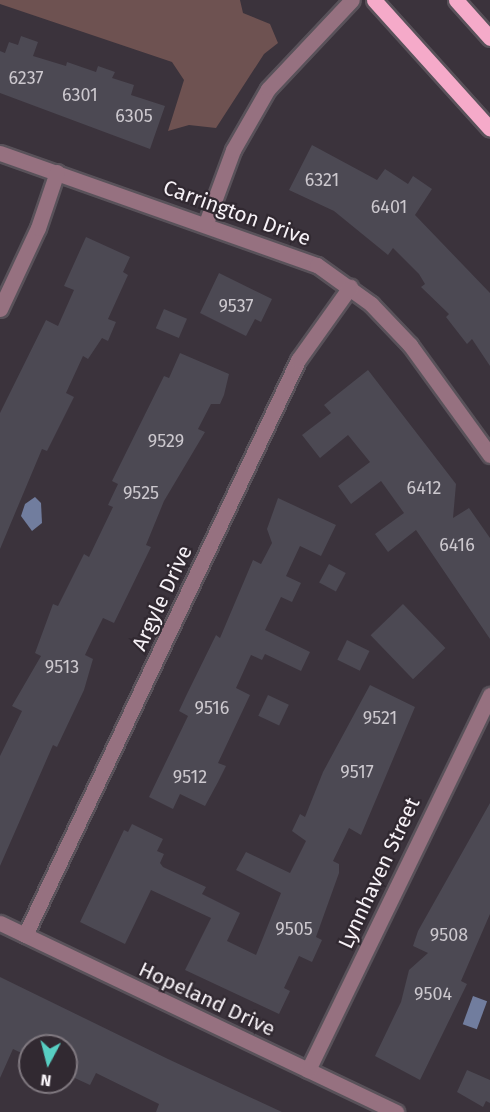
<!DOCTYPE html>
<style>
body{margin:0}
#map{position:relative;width:490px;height:1112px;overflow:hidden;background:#3b333c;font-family:"Fira Sans",sans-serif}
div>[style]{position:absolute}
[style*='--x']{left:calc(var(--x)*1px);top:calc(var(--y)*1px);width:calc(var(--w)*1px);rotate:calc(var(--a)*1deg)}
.green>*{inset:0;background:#6e5251}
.water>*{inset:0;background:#717d9e;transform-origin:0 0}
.building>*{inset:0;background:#4c4953;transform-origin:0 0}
.roads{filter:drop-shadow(2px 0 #59525a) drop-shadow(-2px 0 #59525a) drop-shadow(0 2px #59525a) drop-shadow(0 -2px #59525a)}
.minor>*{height:15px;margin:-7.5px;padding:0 7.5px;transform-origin:7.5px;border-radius:7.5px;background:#967180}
.major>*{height:15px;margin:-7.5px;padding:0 7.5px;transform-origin:7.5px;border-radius:7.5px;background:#f5aac9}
span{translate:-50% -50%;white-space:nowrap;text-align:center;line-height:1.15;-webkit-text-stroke:4.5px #312931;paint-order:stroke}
.number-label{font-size:18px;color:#ccc8ce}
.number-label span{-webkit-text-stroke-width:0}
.street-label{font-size:21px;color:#f7f2f7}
.north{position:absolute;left:18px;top:1034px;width:60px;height:60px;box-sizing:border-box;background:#312931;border:2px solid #807980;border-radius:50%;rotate:187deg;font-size:16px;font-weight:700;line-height:24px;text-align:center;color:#f7f2f7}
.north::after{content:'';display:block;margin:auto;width:21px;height:27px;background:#57cec2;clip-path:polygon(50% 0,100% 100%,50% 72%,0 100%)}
</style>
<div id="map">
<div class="green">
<i style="clip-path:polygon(0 0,240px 0,243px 13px,270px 24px,278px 43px,264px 54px,216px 128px,189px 125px,168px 131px,184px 80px,172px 62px,0 4px)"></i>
</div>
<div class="water">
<i style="clip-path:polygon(35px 497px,41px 503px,42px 523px,32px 531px,21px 516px,25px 504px)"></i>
<i style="left:473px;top:996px;width:15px;height:30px;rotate:20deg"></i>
</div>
<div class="building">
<i style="clip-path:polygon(21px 36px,38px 42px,33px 56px,66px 66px,67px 62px,96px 72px,98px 66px,115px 72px,112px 78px,134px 85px,131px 95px,165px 106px,150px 149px,0 93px,0 51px,5px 53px,9px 42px,18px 45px)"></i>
<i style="clip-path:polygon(312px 145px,377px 180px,385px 169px,408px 184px,413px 176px,432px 189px,415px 215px,490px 293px,490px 366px,472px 339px,467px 344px,446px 317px,449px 314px,421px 287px,425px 284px,419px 274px,393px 248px,388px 255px,334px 211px,289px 190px)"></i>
<i style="clip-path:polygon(86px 237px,130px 257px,123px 272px,128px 275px,108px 319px,116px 322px,108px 341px,102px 338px,88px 359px,83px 356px,66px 393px,74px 397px,47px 451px,42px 449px,0 549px,0 413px,46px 320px,58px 326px,74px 290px,64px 286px)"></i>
<i style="clip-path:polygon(219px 273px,272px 299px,261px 322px,255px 319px,246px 336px,200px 313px)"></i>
<i style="left:164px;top:309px;width:25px;height:21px;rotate:23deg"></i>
<i style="clip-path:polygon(180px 353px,229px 374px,224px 395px,220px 404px,211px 404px,198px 429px,205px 432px,164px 501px,146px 545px,151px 547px,114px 623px,103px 618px,93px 638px,85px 655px,93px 659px,84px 690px,57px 747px,53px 745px,0 866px,0 756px,22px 711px,12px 706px,41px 656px,35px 653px,53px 604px,58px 606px,84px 554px,89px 557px,113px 507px,108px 505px,118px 484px,112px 481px,164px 376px,169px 378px)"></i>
<i style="clip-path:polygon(368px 370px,456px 484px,453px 518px,469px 508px,490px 538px,490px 639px,416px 530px,388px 552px,375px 534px,404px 513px,381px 481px,351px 504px,338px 486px,370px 462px,348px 435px,320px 458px,302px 435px,331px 413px,324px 405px)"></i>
<i style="clip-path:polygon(278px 498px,336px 525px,321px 556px,300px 546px,286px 576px,301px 583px,292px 602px,281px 597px,265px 630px,310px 652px,301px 671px,265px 654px,262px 660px,251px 655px,236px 688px,250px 695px,218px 763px,226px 766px,218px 782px,205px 806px,180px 794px,173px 809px,149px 797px,188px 716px,179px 711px,186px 696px,216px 635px,220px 638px,253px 560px,261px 564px,272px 543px,267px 529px)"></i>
<i style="left:329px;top:564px;width:19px;height:21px;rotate:28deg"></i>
<i style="left:403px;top:604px;width:61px;height:45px;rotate:46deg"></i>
<i style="left:347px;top:640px;width:25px;height:22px;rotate:26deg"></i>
<i style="clip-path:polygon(370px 685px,415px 707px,361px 835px,349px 828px,333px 861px,339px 864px,339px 873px,316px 937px,322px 940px,312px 962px,299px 956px,284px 988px,290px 991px,279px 1014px,185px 970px,211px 918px,151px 890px,125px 944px,80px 922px,124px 830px,128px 832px,132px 824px,163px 839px,157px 851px,164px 854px,160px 863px,163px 867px,206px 887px,202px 894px,240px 913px,227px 941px,256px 955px,281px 893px,236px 870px,246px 852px,290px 873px,306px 841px,292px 831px,300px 814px,305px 817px,323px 772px)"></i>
<i style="left:268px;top:695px;width:23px;height:23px;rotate:25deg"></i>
<i style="clip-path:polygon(490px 803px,490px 914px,461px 981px,467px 984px,420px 1080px,375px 1056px,401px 1002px,409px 970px,428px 953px,413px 946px,418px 931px)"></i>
<i style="clip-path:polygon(0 977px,168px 1059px,282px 1112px,156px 1112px,159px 1104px,96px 1073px,90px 1085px,66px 1074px,66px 1046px,30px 1046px,30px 1057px,13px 1049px,0 1078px)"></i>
<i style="clip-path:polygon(467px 1070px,490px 1080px,490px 1103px,486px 1101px,483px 1107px,457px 1092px)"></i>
</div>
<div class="roads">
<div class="minor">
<i style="--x:0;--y:153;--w:336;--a:19.5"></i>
<i style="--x:317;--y:265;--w:67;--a:35.8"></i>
<i style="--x:371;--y:304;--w:57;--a:46.4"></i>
<i style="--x:410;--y:345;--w:136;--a:54"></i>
<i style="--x:206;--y:223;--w:78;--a:-69.7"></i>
<i style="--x:233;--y:150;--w:70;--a:-60.2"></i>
<i style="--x:268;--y:89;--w:122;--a:-46.7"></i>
<i style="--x:0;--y:309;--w:89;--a:-64.9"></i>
<i style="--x:38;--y:228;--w:59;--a:-71.3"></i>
<i style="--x:0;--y:923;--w:439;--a:25.5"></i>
<i style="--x:25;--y:935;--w:637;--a:-64.6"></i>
<i style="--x:298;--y:360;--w:90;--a:-54.5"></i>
<i style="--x:308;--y:1070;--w:417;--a:-64.1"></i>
</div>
<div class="major">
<i style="--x:374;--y:0;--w:173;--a:48"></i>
<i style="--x:456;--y:0;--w:51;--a:48.2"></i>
</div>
</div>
<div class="number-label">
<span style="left:26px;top:78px">6237</span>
<span style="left:80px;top:95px">6301</span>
<span style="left:134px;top:116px">6305</span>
<span style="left:322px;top:180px">6321</span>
<span style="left:389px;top:207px">6401</span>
<span style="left:236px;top:306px">9537</span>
<span style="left:166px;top:441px">9529</span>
<span style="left:424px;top:488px">6412</span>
<span style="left:141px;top:493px">9525</span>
<span style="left:457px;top:545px">6416</span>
<span style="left:62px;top:667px">9513</span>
<span style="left:212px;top:708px">9516</span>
<span style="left:380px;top:718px">9521</span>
<span style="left:357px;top:772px">9517</span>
<span style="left:190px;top:777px">9512</span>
<span style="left:294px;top:929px">9505</span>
<span style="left:449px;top:935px">9508</span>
<span style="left:433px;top:994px">9504</span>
</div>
<div class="street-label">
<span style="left:237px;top:213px;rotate:20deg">Carrington Drive</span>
<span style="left:162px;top:598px;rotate:-65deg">Argyle Drive</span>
<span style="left:379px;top:873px;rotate:-65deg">Lynnhaven Street</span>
<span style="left:207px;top:999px;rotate:25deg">Hopeland Drive</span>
</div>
<div class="north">N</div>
</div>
